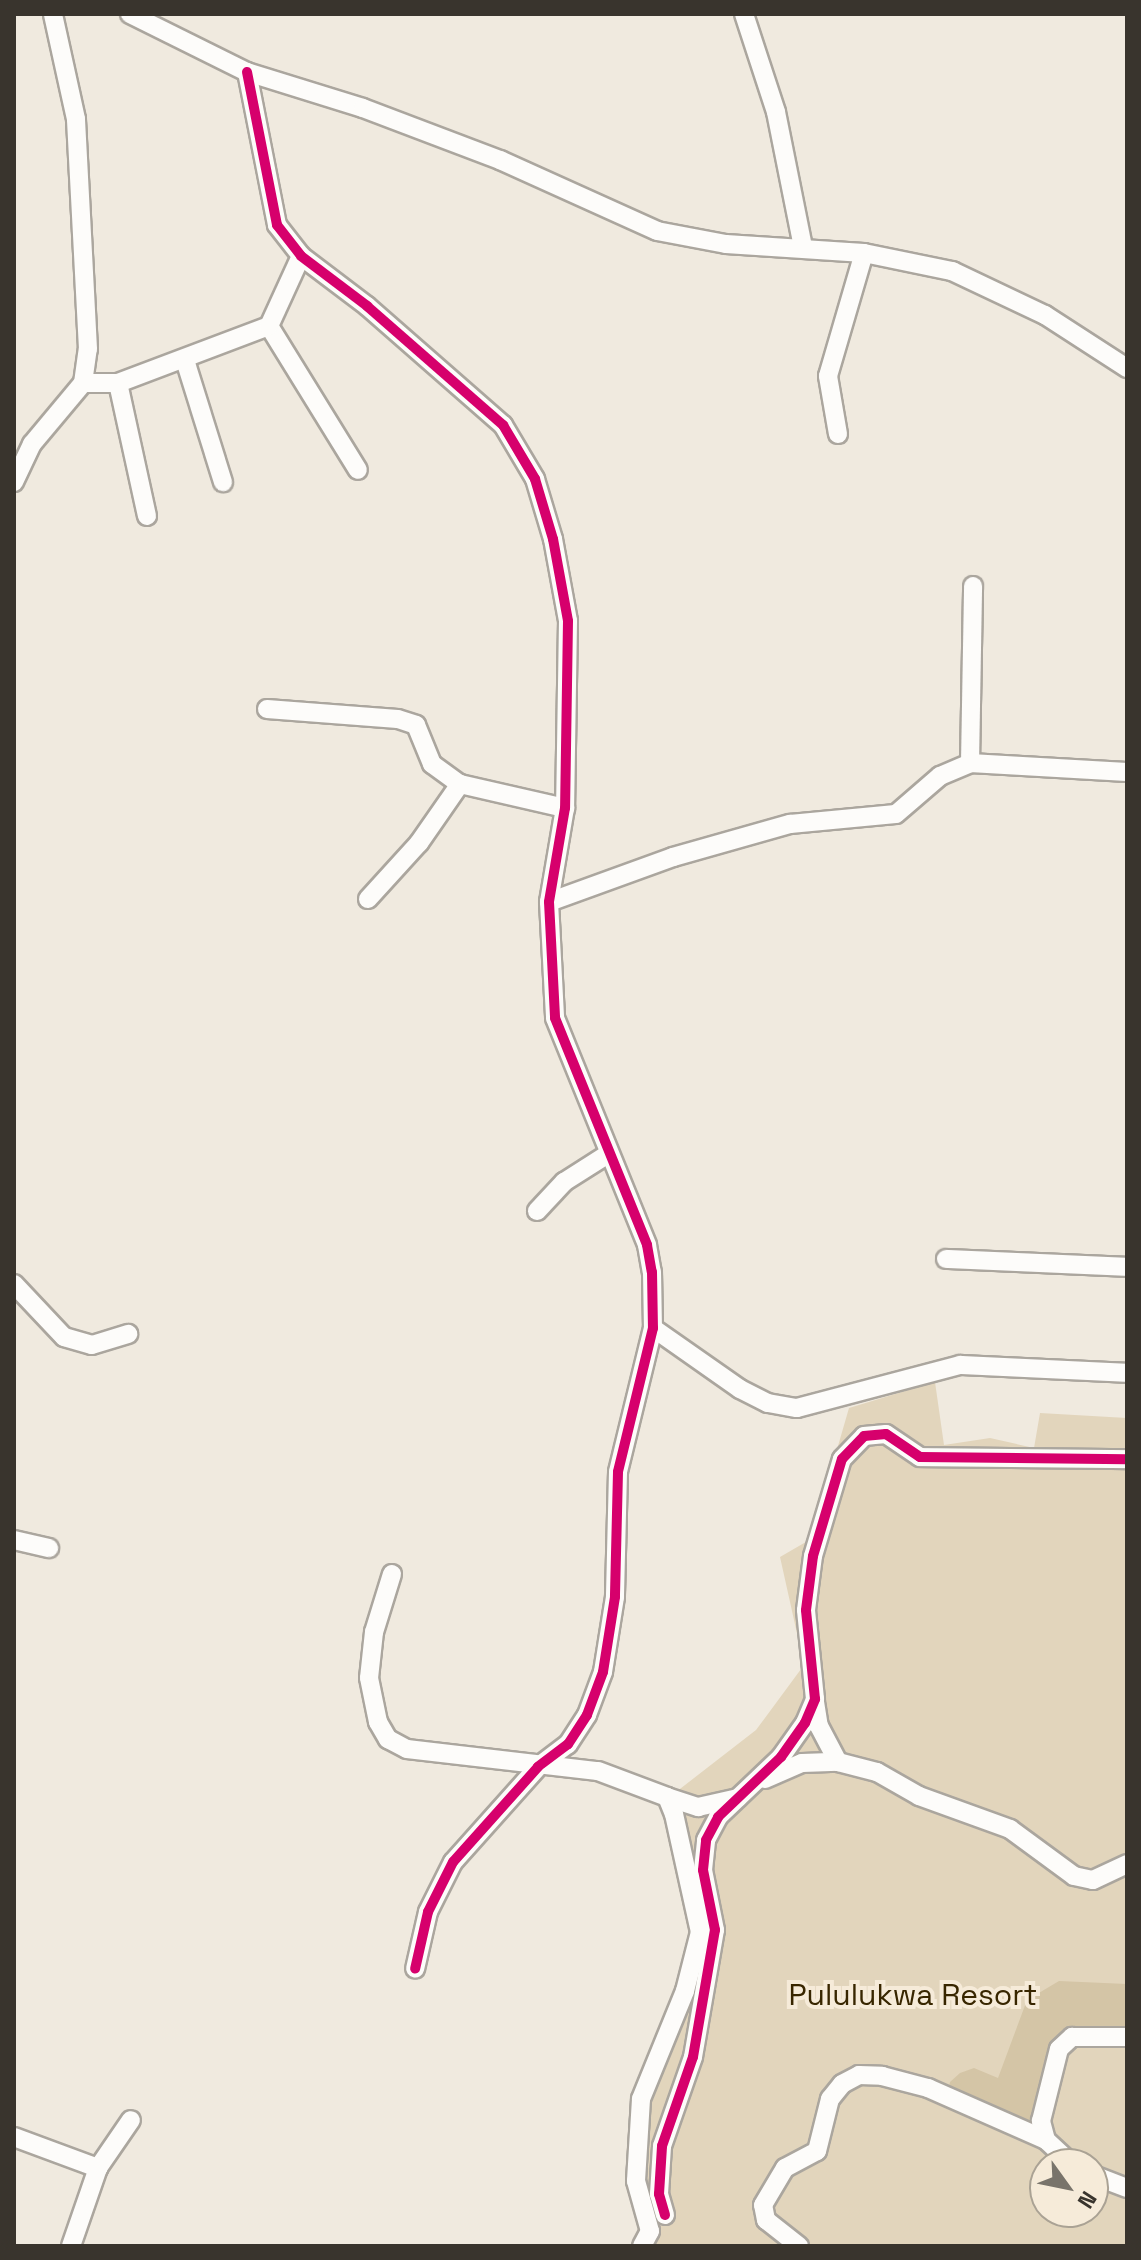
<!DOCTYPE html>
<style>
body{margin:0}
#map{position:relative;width:1141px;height:2260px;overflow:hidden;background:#f0eadf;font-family:"Space Grotesk",sans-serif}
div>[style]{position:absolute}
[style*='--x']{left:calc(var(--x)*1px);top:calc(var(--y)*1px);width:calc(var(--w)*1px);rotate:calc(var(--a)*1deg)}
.green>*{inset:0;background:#e2d5bc}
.forest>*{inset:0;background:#d4c5a6}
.roads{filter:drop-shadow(2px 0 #aba69e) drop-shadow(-2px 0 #aba69e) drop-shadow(0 2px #aba69e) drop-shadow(0 -2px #aba69e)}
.minor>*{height:18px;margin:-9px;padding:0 9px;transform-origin:9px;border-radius:9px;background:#fdfcfa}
.cycleway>*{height:10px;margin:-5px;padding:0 5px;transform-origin:5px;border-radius:5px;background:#d6006c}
span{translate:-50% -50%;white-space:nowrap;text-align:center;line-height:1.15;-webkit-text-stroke:8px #f6ebd9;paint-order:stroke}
.park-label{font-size:30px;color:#382600}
.frame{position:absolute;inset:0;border:16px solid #39342d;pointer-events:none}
.north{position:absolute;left:1029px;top:2148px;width:80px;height:80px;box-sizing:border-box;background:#f6ebd9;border:2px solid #aaa294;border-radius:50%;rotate:123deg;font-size:22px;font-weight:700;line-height:32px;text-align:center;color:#39342d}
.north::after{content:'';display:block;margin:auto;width:28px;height:36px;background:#79746b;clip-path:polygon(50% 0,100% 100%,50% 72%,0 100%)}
</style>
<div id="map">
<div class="green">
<i style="clip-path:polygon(evenodd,935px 1382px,944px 1445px,990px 1438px,1034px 1448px,1040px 1413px,1127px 1418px,1127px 2246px,646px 2246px,643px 2177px,652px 2102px,697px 1978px,705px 1902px,676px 1792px,756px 1730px,804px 1665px,780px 1557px,811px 1539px,849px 1408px,935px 1382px,1045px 2164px,1093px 2164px,1093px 2212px,1045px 2212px,1045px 2164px)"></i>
</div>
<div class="forest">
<i style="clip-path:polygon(1059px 1981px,1127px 1984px,1127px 2037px,1072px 2037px,1033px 2118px,1015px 2129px,947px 2097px,950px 2082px,960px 2073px,974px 2068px,998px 2078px,1027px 2000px)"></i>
</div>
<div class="roads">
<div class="minor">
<i style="--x:130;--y:14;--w:131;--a:26.4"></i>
<i style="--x:247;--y:72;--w:121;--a:17.2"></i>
<i style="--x:363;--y:108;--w:147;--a:20.8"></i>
<i style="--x:500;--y:160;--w:172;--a:24.3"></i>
<i style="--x:657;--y:231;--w:70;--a:10.7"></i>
<i style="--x:726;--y:244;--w:138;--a:3.7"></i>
<i style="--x:864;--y:253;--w:90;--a:11.6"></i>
<i style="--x:952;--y:271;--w:103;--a:25.3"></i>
<i style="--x:1045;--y:315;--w:98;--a:32.9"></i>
<i style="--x:744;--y:14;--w:103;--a:71.9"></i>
<i style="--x:776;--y:112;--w:138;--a:78.7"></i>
<i style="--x:247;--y:72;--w:156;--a:78.9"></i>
<i style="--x:277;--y:225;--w:39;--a:52"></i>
<i style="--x:301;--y:256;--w:83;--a:37.1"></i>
<i style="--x:367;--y:306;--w:181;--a:41.2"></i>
<i style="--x:503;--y:425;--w:63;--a:59.3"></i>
<i style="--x:535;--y:479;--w:63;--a:73.3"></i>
<i style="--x:553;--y:539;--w:83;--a:79.6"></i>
<i style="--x:568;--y:621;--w:187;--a:90.9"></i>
<i style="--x:565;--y:808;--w:95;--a:99.7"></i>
<i style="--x:549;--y:902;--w:116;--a:87"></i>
<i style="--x:555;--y:1018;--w:245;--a:67.9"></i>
<i style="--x:647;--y:1245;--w:27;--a:80"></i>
<i style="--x:652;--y:1272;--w:56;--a:89"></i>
<i style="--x:653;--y:1328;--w:148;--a:103.7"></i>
<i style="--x:618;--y:1472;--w:125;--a:91.4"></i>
<i style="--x:615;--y:1597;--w:76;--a:99.1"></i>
<i style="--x:603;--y:1672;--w:46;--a:110.4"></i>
<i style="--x:587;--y:1715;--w:35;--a:123"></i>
<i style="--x:568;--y:1744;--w:38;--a:143"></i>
<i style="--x:538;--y:1767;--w:127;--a:131.8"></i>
<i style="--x:453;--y:1862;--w:56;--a:116.6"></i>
<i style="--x:428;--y:1912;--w:58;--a:102.8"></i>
<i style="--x:269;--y:326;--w:169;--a:58.3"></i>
<i style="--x:185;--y:360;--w:128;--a:72.7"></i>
<i style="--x:83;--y:383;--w:35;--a:0"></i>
<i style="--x:118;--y:383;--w:136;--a:77.7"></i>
<i style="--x:118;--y:383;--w:161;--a:-20.7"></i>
<i style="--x:269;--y:326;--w:77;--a:-65.4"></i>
<i style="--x:838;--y:434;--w:59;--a:-99.8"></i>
<i style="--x:828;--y:376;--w:128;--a:-73.7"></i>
<i style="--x:14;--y:482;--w:42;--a:-64.7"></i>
<i style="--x:32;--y:444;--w:80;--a:-50.1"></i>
<i style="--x:83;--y:383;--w:34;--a:-82"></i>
<i style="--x:88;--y:349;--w:230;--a:-93"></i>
<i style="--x:76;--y:119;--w:107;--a:-102.4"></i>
<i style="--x:267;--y:709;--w:131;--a:4.4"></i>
<i style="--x:398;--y:719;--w:19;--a:18"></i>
<i style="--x:416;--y:725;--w:42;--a:67.7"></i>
<i style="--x:432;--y:764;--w:34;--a:36"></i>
<i style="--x:460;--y:784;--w:108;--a:12.9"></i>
<i style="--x:970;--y:763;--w:177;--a:-89"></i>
<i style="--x:368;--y:899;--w:76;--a:-47.7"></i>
<i style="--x:419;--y:843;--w:72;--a:-55.2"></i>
<i style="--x:549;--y:902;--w:132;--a:-19.9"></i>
<i style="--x:673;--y:857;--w:122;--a:-15.8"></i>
<i style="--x:790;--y:824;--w:106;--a:-5.4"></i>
<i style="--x:896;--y:814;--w:58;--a:-40.8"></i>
<i style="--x:940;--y:776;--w:33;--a:-23"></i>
<i style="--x:970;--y:763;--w:157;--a:3.3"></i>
<i style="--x:537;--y:1211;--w:40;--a:-47"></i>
<i style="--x:564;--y:1182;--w:52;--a:-32.5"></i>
<i style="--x:946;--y:1259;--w:181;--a:2.5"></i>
<i style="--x:14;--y:1284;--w:73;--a:46.7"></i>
<i style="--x:64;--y:1337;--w:29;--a:16"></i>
<i style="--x:92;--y:1345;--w:38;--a:-17"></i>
<i style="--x:653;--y:1328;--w:106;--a:35"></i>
<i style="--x:740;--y:1389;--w:31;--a:27"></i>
<i style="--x:768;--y:1403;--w:29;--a:10"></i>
<i style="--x:797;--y:1408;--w:169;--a:-14.8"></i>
<i style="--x:960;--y:1365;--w:167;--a:2.7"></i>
<i style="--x:14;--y:1540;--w:36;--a:13"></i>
<i style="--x:392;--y:1574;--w:61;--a:107.2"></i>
<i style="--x:374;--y:1632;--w:46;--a:96.2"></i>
<i style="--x:369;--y:1678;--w:45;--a:78.4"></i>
<i style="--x:378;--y:1722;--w:20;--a:60"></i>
<i style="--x:388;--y:1739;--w:21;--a:28"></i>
<i style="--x:407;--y:1749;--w:192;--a:6.6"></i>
<i style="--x:598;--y:1771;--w:74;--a:20.6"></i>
<i style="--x:667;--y:1797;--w:18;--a:68"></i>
<i style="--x:674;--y:1814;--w:121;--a:77.6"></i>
<i style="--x:700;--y:1932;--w:61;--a:104.3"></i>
<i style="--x:685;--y:1991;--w:117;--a:112.2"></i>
<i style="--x:641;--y:2099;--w:82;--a:93.5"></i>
<i style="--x:636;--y:2181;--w:52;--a:74.4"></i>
<i style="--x:650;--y:2231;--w:17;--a:118"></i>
<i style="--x:815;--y:1702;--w:24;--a:81"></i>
<i style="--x:819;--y:1726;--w:41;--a:62.2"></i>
<i style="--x:765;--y:1779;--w:40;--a:-23.4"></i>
<i style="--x:802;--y:1763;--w:36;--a:-2"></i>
<i style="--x:838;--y:1762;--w:40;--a:14.4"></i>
<i style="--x:877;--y:1772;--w:48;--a:29.7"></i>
<i style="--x:919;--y:1796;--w:97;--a:19.9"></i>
<i style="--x:1010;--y:1829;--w:79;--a:36.3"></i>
<i style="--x:1074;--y:1876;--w:19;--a:12"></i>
<i style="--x:1093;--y:1880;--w:38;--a:-25"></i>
<i style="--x:667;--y:1797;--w:33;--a:18"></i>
<i style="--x:698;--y:1807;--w:41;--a:-12.7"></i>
<i style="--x:14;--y:2137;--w:90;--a:20.3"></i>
<i style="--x:1046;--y:2140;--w:35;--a:43"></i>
<i style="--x:1093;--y:2175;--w:36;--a:21"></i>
<i style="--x:665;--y:2215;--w:22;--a:-106"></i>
<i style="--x:659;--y:2194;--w:48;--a:-86.4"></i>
<i style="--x:662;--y:2146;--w:94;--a:-70.8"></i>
<i style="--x:693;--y:2057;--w:129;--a:-80.2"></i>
<i style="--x:715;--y:1930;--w:61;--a:-101.3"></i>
<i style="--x:703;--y:1870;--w:30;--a:-84"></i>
<i style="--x:706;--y:1840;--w:26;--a:-62"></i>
<i style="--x:718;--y:1817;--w:87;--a:-43.6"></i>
<i style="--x:781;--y:1757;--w:42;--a:-54.8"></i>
<i style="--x:805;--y:1723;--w:26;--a:-67"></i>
<i style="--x:815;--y:1699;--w:89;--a:-95.8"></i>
<i style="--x:806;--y:1610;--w:54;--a:-82.6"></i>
<i style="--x:813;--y:1556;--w:101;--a:-73.4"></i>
<i style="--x:842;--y:1459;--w:32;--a:-46"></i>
<i style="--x:864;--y:1436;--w:22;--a:-5"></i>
<i style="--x:886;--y:1434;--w:41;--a:34.1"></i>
<i style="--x:920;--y:1457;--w:207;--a:0.6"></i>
<i style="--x:71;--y:2246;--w:83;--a:-70.9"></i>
<i style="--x:98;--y:2168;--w:58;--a:-55.5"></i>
<i style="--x:799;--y:2246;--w:42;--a:-141.8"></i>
<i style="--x:766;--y:2220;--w:15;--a:-101"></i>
<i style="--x:763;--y:2205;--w:43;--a:-59.3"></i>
<i style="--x:785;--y:2168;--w:36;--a:-28"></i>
<i style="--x:817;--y:2151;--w:54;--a:-76"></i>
<i style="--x:830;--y:2099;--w:19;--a:-51"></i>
<i style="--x:842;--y:2084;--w:19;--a:-28"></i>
<i style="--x:859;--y:2075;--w:23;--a:2"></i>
<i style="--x:882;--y:2076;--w:48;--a:14.6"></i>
<i style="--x:928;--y:2088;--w:129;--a:23.8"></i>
<i style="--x:1046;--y:2140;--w:20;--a:-105"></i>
<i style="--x:1041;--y:2121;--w:74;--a:-76"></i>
<i style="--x:1059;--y:2049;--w:18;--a:-43"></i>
<i style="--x:1072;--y:2037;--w:55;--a:0"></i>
</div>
</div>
<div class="cycleway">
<i style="--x:247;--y:72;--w:156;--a:78.9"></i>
<i style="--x:277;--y:225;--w:39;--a:52"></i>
<i style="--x:301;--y:256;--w:83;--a:37.1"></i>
<i style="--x:367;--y:306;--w:181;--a:41.2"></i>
<i style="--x:503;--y:425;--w:63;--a:59.3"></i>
<i style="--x:535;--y:479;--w:63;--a:73.3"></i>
<i style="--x:553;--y:539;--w:83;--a:79.6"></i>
<i style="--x:568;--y:621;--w:187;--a:90.9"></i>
<i style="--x:565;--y:808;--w:95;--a:99.7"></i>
<i style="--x:549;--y:902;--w:116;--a:87"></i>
<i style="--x:555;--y:1018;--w:245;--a:67.9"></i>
<i style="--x:647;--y:1245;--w:27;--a:80"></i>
<i style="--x:652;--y:1272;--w:56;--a:89"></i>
<i style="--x:653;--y:1328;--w:148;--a:103.7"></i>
<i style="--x:618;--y:1472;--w:125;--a:91.4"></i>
<i style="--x:615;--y:1597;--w:76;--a:99.1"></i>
<i style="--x:603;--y:1672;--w:46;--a:110.4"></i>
<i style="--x:587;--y:1715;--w:35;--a:123"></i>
<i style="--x:568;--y:1744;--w:38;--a:143"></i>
<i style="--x:538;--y:1767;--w:127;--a:131.8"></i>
<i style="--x:453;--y:1862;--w:56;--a:116.6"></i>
<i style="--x:428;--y:1912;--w:58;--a:102.8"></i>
<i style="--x:665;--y:2215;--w:22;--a:-106"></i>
<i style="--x:659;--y:2194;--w:48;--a:-86.4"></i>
<i style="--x:662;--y:2146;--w:94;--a:-70.8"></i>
<i style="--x:693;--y:2057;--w:129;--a:-80.2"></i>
<i style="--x:715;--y:1930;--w:61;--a:-101.3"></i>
<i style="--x:703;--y:1870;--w:30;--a:-84"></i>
<i style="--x:706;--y:1840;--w:26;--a:-62"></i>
<i style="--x:718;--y:1817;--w:87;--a:-43.6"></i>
<i style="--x:781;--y:1757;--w:42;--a:-54.8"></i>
<i style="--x:805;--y:1723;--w:26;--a:-67"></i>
<i style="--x:815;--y:1699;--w:89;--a:-95.8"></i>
<i style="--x:806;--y:1610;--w:54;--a:-82.6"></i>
<i style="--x:813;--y:1556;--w:101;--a:-73.4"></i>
<i style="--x:842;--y:1459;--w:32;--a:-46"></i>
<i style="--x:864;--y:1436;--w:22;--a:-5"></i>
<i style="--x:886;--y:1434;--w:41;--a:34.1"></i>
<i style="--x:920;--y:1457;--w:207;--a:0.6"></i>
</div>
<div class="park-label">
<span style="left:913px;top:1995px">Pululukwa Resort</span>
</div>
<div class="frame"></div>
<div class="north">N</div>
</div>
